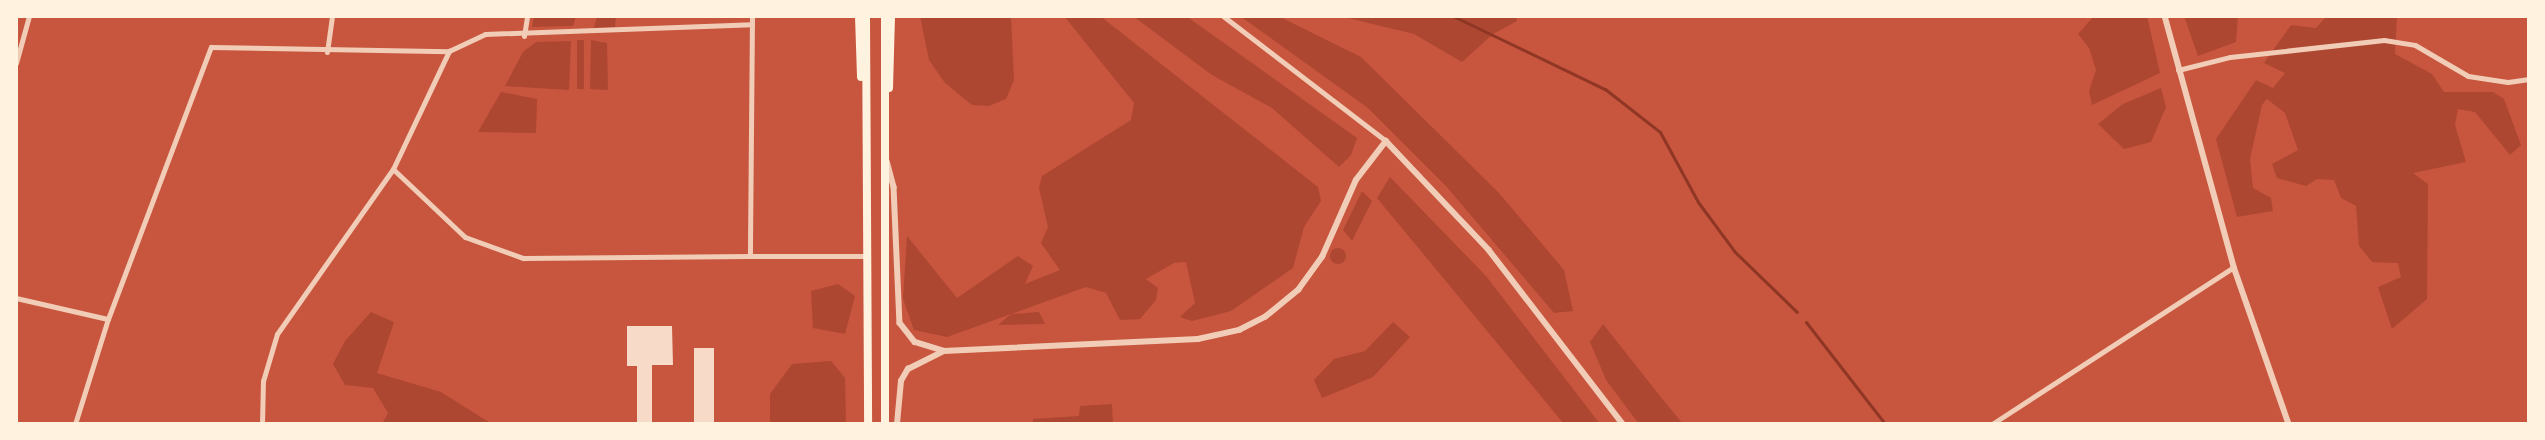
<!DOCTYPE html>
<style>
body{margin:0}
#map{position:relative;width:2545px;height:440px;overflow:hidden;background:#c8553d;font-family:"Sofia Sans Condensed",sans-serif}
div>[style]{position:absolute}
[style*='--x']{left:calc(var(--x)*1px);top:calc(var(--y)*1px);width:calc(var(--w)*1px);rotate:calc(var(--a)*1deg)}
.green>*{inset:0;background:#ae4732;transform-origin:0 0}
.round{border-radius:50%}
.stream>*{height:3px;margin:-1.5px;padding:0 1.5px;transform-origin:1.5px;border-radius:1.5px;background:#8f3625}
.building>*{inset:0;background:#f7dbc8;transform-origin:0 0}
.minor>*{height:5px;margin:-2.5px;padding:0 2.5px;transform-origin:2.5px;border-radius:2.5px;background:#f1ccb7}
.tertiary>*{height:5.5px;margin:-2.75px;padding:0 2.75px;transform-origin:2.75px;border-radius:2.75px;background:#f1ccb7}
.primary>*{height:8px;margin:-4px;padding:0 4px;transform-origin:4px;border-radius:4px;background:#fff3e0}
span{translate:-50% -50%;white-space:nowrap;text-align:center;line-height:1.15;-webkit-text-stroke:4px #fff3e0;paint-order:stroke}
.frame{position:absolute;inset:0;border:18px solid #fff3e0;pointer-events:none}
</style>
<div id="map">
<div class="green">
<i style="clip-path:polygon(534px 16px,576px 16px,573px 26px,532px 27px)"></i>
<i style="clip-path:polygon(597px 16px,616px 16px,615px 27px,594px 28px)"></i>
<i style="clip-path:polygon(920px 16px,1011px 16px,1014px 80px,1006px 99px,989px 106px,972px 105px,945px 83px,929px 60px)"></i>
<i style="clip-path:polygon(1064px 16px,1100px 16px,1318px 187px,1321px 201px,1304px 227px,1293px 268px,1231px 311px,1192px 321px,1180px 317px,1195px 303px,1186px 262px,1174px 263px,1146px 279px,1158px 288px,1156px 300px,1140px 319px,1120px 320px,1106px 293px,1086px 287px,947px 337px,914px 330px,903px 299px,907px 236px,957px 298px,1018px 256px,1033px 266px,1025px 284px,1060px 270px,1041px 243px,1048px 227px,1039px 188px,1042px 176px,1131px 120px,1134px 103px)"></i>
<i style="clip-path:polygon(1133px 16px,1186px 16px,1357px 138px,1351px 155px,1339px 167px,1272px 108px,1212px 75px)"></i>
<i style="clip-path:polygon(1240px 16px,1278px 16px,1361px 57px,1499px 193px,1564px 270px,1573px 311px,1554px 313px,1446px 186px,1368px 108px)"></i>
<i style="clip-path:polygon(1340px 16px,1516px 16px,1517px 21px,1493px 34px,1462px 62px,1414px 34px)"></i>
<i style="clip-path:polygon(2094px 16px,2147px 16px,2160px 73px,2092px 105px,2089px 91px,2096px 70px,2089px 48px,2078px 34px)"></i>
<i style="clip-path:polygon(2184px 16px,2238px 16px,2236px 42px,2198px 56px)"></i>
<i style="clip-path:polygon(2327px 16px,2397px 16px,2395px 54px,2432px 74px,2444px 92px,2493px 92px,2504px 99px,2521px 145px,2510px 155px,2475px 112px,2458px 109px,2455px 125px,2466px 162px,2413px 173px,2428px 184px,2427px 299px,2392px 329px,2378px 287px,2401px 277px,2398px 263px,2372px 262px,2359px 246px,2356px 206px,2341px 198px,2334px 180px,2317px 179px,2306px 186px,2277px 178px,2272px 164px,2298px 150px,2285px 113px,2267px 99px,2262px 105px,2250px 159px,2253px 188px,2271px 198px,2273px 211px,2237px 217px,2216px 139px,2256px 80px,2273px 88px,2285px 73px,2264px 63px,2291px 25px,2316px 28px)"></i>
<i style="left:577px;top:40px;width:7px;height:49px"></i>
<i style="clip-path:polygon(591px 40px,607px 43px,608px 90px,590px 89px)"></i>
<i style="clip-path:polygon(571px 41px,569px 90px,505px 86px,523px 52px,536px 42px)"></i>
<i style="clip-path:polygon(2161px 88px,2166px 107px,2151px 142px,2124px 149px,2098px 124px,2123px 104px)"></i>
<i style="clip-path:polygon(501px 92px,537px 99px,536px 133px,478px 132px)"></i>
<i style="clip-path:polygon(1390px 177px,1486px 276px,1600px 424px,1564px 424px,1377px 198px)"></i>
<i style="clip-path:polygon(1362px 191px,1372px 201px,1352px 241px,1343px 230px)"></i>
<i class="round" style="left:1330px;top:248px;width:16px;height:16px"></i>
<i style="clip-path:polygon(838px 284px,855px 296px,845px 334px,813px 328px,811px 291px)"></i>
<i style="clip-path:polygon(371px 312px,394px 322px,377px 373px,441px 392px,492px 424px,382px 424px,388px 413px,373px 388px,345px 385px,333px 364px,345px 341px)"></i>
<i style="clip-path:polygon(1039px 312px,1045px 324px,998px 325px,1011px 314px)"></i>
<i style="clip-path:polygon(1393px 322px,1410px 337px,1373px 377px,1322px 398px,1314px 380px,1334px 359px,1365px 351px)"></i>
<i style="clip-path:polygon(1603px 324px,1664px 401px,1683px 424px,1639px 424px,1606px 380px,1590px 342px)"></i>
<i style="clip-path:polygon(831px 361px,845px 378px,846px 424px,770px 424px,770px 394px,792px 364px)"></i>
<i style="clip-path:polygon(1112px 404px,1113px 424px,1033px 424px,1033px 419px,1079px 416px,1080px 406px)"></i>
</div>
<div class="stream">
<i style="--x:1453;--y:16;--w:169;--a:25.7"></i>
<i style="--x:1605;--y:89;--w:70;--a:38"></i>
<i style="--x:1660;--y:132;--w:80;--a:61.5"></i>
<i style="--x:1698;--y:202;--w:62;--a:53.5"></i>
<i style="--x:1735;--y:252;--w:86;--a:44.1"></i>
<i style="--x:1806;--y:322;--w:129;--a:52.2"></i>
</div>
<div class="building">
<i style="clip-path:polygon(627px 326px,672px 326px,673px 365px,652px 365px,652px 424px,637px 424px,637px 366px,627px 366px)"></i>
<i style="left:694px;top:348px;width:20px;height:76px"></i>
</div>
<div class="minor">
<i style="--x:752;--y:16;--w:240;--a:90.5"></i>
<i style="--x:750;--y:256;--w:117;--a:0"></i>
<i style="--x:1223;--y:16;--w:205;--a:37.5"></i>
<i style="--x:524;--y:36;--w:20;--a:-81"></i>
<i style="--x:327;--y:52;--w:36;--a:-82"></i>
<i style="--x:16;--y:63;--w:49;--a:-74.5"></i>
<i style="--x:2178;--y:70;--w:54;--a:-14"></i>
<i style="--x:2230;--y:57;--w:155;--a:-6.3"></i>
<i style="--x:2384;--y:40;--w:31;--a:9"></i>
<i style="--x:2415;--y:45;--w:61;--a:30.3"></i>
<i style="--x:2468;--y:76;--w:40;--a:8.5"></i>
<i style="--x:2508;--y:82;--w:21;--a:-8"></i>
<i style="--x:393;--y:169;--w:99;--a:43.4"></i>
<i style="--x:465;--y:237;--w:62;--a:19.9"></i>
<i style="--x:523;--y:258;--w:227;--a:-0.5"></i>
<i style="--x:16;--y:298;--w:94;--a:12.9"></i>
<i style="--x:75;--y:424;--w:110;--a:-72.6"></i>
<i style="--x:108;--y:319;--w:291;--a:-69.3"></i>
<i style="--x:211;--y:47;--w:238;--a:1"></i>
<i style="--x:262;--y:424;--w:43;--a:-88.7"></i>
<i style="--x:263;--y:381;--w:49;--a:-73.4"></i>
<i style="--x:277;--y:334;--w:202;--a:-54.9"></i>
<i style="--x:393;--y:169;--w:131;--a:-64.6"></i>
<i style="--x:449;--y:51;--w:40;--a:-25"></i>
<i style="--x:485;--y:34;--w:267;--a:-2.1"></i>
<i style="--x:1992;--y:424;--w:288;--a:-33"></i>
</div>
<div class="tertiary">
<i style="--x:2165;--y:16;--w:260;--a:74.6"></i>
<i style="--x:2234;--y:267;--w:166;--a:70.7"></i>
<i style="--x:887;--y:161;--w:27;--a:75"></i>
<i style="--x:894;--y:187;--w:136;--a:87.5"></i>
<i style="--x:900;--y:323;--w:24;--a:52"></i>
<i style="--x:915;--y:342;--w:30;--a:17"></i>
<i style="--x:944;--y:351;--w:254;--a:-2.7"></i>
<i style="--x:1198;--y:339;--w:42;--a:-12.4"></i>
<i style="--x:1239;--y:330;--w:29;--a:-27"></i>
<i style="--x:1265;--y:317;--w:43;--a:-39.3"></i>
<i style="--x:1298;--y:290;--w:41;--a:-54"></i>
<i style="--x:1322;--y:257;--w:84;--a:-66.2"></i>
<i style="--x:1356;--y:180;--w:49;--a:-52.4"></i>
<i style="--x:1386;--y:141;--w:150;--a:46.6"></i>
<i style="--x:1489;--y:250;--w:220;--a:52.4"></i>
<i style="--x:897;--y:424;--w:43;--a:-84.7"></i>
<i style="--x:901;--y:381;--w:14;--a:-60"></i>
<i style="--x:908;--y:369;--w:40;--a:-26.6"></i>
</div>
<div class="primary">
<i style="--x:859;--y:16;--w:61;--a:88.1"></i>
<i style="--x:866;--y:16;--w:408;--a:89.7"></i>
<i style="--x:885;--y:16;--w:408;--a:90"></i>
<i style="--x:889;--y:88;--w:72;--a:-88.4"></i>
</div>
<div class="frame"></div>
</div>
